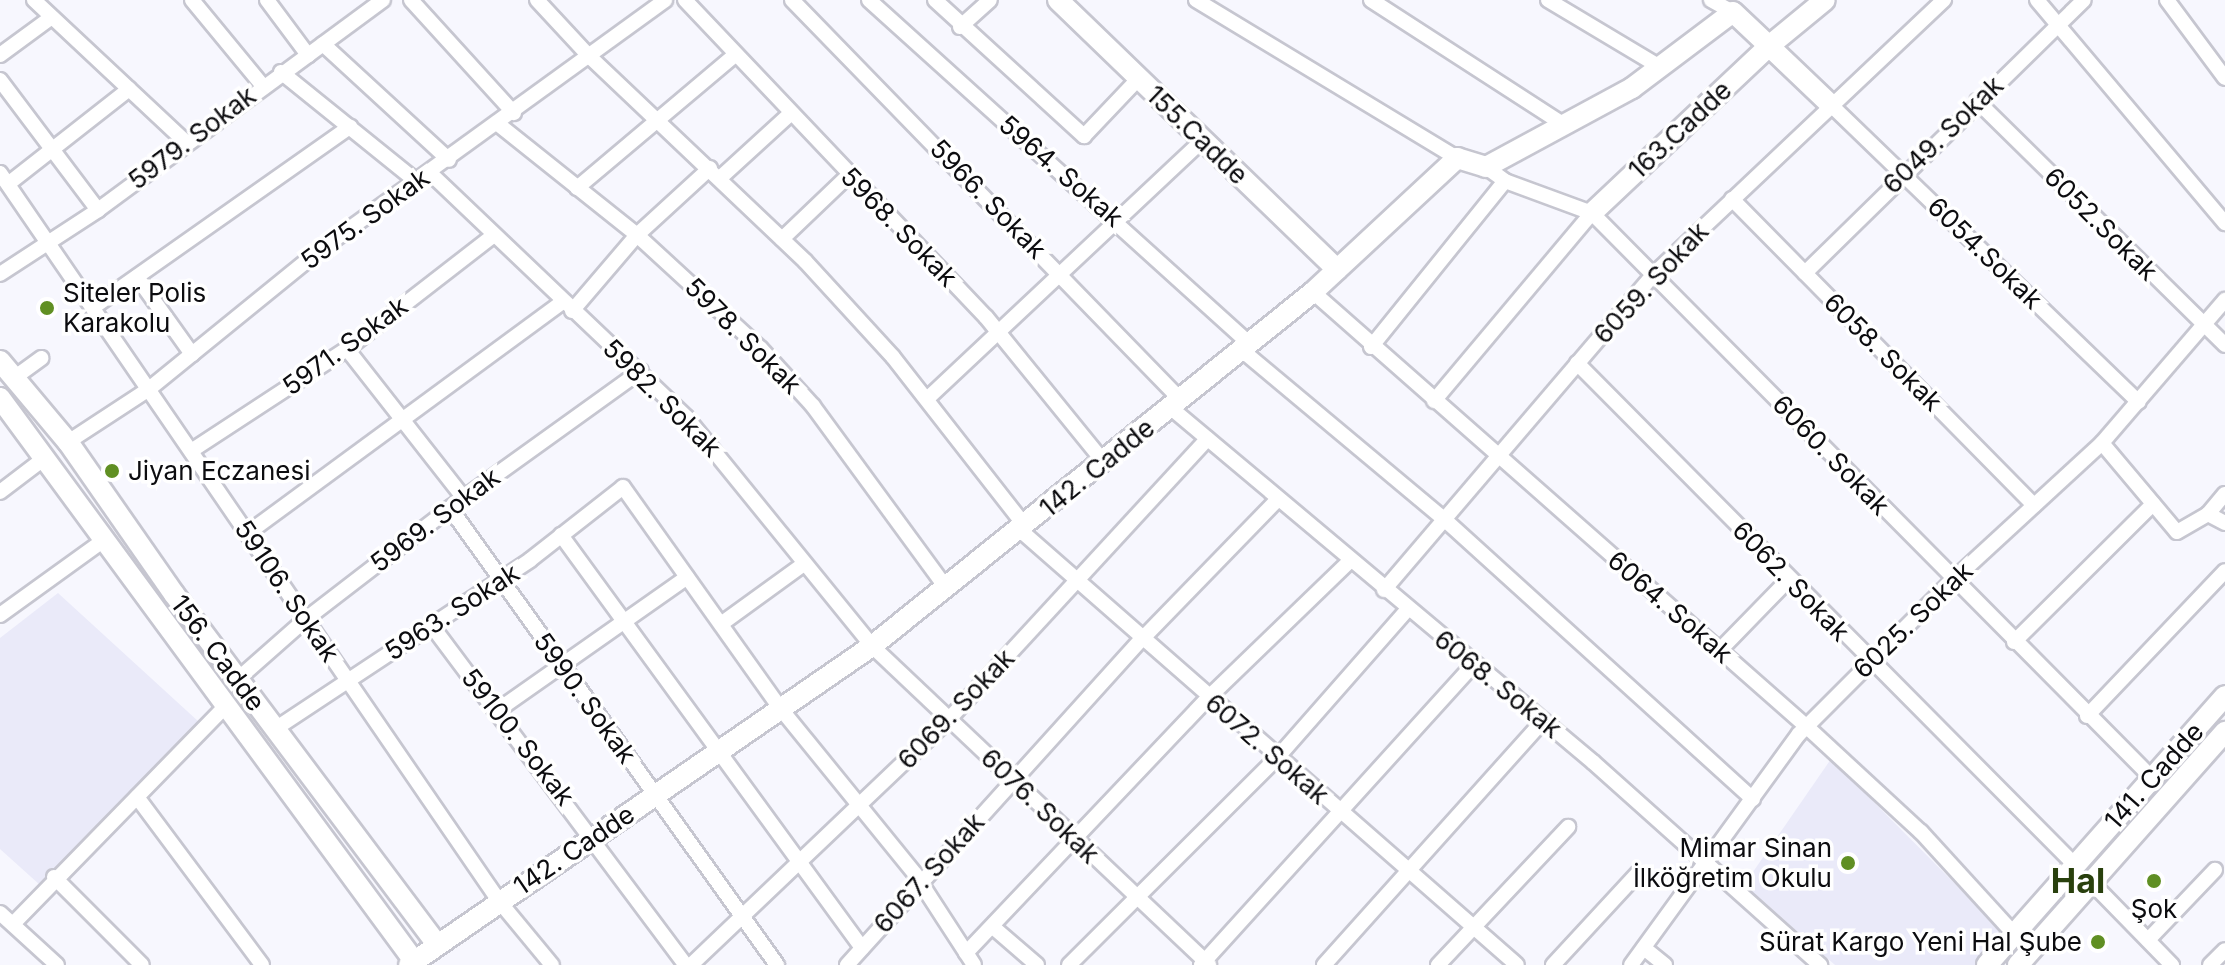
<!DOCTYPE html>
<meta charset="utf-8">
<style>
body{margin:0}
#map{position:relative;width:2225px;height:965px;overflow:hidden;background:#f7f7fe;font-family:Inter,sans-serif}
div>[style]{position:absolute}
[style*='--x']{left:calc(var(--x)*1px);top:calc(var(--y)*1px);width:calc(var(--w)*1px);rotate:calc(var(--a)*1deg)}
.built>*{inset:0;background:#eaeaf9}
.roads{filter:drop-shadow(2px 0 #c6c6d0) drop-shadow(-2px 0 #c6c6d0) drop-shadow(0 2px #c6c6d0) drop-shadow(0 -2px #c6c6d0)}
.street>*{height:14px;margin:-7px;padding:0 7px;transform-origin:7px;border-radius:7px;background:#fff}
.secondary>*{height:20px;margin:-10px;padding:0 10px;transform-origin:10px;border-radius:10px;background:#fff}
.dots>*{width:22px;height:22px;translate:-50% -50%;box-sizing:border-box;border:4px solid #fff;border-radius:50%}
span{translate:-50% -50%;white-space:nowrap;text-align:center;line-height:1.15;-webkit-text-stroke:7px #fff;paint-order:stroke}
.street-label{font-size:26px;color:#0c0c0f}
.poi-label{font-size:26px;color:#0c0c0f}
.left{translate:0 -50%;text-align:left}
.right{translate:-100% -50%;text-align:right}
.district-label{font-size:34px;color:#29400d;font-weight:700}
</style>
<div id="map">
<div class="built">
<i style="clip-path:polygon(58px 593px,199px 722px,40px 885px,0 849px,0 638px)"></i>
<i style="clip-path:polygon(1831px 759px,2005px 934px,1976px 965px,1835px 965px,1744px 885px)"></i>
</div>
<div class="roads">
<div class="street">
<i style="--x:34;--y:0;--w:209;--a:43.1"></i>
<i style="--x:192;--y:0;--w:110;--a:50.5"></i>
<i style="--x:267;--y:0;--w:69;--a:53.3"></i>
<i style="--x:411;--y:0;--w:153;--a:47.7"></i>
<i style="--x:537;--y:0;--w:76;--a:47.1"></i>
<i style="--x:589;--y:56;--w:298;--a:43.5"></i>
<i style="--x:805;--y:261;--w:130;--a:47.5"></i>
<i style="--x:893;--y:357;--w:214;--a:52"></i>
<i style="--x:685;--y:0;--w:437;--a:46.5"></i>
<i style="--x:986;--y:317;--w:187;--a:50.9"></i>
<i style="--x:792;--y:0;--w:558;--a:45.8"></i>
<i style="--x:869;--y:0;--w:515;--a:42.09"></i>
<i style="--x:935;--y:0;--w:202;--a:42.4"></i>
<i style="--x:1084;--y:136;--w:80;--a:-46.5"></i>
<i style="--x:1196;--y:0;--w:305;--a:31.2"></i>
<i style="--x:1371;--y:0;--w:229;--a:32.9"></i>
<i style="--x:1548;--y:0;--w:131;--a:30.9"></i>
<i style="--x:1711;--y:0;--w:25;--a:29"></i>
<i style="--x:2037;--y:0;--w:292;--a:49.9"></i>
<i style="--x:2167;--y:0;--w:97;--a:53.4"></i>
<i style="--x:960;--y:27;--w:40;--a:-42"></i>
<i style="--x:323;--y:44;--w:171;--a:42.6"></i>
<i style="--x:0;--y:55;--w:64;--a:-36.2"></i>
<i style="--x:281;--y:72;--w:174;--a:38.9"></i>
<i style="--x:0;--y:80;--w:163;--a:53"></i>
<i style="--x:1977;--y:101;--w:348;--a:44.5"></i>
<i style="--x:1830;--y:104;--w:429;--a:44"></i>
<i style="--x:498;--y:124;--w:178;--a:38.6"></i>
<i style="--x:637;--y:235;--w:168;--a:42.6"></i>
<i style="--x:761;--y:349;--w:77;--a:47.6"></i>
<i style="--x:813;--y:406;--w:225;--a:53.8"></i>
<i style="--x:1486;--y:167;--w:24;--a:36"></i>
<i style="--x:1505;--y:181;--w:93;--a:20.2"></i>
<i style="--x:1592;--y:213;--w:796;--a:45.25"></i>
<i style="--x:429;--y:172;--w:356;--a:43.6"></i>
<i style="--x:687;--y:418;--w:294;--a:50.9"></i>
<i style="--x:872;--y:646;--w:464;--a:43.4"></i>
<i style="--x:0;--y:173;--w:883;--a:55.57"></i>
<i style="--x:499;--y:901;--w:83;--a:50.4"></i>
<i style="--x:720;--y:178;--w:93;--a:-42.4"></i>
<i style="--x:8;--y:184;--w:154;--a:-38.1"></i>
<i style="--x:577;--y:188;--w:207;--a:-40.1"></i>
<i style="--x:1732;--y:199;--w:430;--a:45.4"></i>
<i style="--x:782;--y:239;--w:93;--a:-43.7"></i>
<i style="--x:1805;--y:273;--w:390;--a:-44.4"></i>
<i style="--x:0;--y:274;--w:117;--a:-33.1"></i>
<i style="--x:98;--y:210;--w:354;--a:-36.4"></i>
<i style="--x:137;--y:277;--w:95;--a:54.5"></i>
<i style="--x:1313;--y:292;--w:657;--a:41.36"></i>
<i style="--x:1806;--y:726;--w:156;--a:42.7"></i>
<i style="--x:1921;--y:832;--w:138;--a:47.6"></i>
<i style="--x:95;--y:306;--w:312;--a:-35.1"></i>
<i style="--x:572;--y:311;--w:100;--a:-49.5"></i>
<i style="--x:637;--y:235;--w:99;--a:-42.5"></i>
<i style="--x:1371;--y:347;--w:213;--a:-51.1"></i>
<i style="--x:347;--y:349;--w:189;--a:51.9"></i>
<i style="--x:1243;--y:351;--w:262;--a:39.9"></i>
<i style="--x:1444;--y:519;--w:417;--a:42.2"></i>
<i style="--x:1577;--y:363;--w:707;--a:45.23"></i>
<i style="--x:14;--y:378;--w:34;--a:-36"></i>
<i style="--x:927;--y:399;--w:378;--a:-43.2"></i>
<i style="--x:1434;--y:401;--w:246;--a:-50"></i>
<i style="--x:1171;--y:408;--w:551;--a:39.99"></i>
<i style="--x:1593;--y:762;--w:305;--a:41.8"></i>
<i style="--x:68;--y:442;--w:97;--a:-33.2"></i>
<i style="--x:149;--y:389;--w:220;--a:-39.1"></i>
<i style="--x:320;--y:250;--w:426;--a:-35.9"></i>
<i style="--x:2102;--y:443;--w:116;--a:49.9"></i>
<i style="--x:2177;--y:532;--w:36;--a:-30"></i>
<i style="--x:2208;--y:514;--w:26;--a:-50"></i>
<i style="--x:191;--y:451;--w:186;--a:-33.2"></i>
<i style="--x:347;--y:349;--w:186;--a:-37.8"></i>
<i style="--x:0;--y:492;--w:58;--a:-37.3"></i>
<i style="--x:450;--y:508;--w:562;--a:54.41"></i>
<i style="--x:2208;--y:514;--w:19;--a:28"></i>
<i style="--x:1020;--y:530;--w:660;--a:41.19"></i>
<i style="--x:248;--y:533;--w:391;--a:-36.3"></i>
<i style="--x:561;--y:535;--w:511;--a:53.91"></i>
<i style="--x:1384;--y:590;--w:417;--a:-49.5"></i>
<i style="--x:1655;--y:273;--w:398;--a:-43.4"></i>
<i style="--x:0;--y:615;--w:128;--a:-35.8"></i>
<i style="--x:721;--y:624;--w:102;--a:-35.9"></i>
<i style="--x:432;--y:626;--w:424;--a:53.2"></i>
<i style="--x:2014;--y:642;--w:196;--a:-44.8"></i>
<i style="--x:1720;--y:650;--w:99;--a:-45.8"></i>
<i style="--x:238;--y:679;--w:91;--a:-41.4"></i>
<i style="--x:306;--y:619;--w:182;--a:-37.6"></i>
<i style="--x:450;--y:508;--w:235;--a:-35.7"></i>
<i style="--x:498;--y:710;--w:231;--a:-35.1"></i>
<i style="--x:2087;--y:716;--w:200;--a:-46.4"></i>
<i style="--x:275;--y:729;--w:306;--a:-33.5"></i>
<i style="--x:530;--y:560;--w:118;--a:-38.1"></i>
<i style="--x:623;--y:487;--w:272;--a:54.6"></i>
<i style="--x:781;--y:709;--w:213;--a:50.9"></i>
<i style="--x:915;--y:874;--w:108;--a:57"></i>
<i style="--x:137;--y:797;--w:209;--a:53.3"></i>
<i style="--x:54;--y:877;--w:124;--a:45"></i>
<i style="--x:2091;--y:882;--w:116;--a:45.7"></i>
<i style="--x:0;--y:913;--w:77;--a:42.4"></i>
<i style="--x:13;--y:924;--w:303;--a:-45.7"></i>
<i style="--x:993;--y:927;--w:58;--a:40.8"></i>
<i style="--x:2148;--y:940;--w:97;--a:-46.3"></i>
<i style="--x:1644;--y:948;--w:27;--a:39"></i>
<i style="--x:966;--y:953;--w:352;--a:-46.5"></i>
<i style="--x:1208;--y:698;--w:197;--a:-44"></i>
<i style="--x:691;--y:965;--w:356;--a:-43.6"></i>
<i style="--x:949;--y:719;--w:381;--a:-47.3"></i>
<i style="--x:847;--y:965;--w:440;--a:-47.9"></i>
<i style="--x:1142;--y:639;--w:194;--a:-45.8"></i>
<i style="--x:1069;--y:965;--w:293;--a:-44.9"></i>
<i style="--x:1277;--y:758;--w:197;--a:-48.7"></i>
<i style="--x:1201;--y:965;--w:406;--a:-47.8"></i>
<i style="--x:1324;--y:965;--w:328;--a:-48.1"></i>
<i style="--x:1438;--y:965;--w:190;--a:-46.7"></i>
<i style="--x:1553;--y:965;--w:125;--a:-47.3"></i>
<i style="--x:1631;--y:965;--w:286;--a:-54"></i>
<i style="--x:1799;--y:734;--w:216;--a:-45"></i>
<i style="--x:1952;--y:581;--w:204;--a:-42.6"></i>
<i style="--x:2102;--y:443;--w:189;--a:-49.3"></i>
<i style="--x:2210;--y:965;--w:21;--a:-45"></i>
</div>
<div class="secondary">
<i style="--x:1058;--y:0;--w:388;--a:44"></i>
<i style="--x:1592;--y:213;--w:243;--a:-43.3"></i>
<i style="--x:1769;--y:46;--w:84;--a:43.6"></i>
<i style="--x:0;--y:361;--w:106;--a:50"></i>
<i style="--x:68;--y:442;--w:185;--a:55.1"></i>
<i style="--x:174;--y:594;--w:438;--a:53.1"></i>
<i style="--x:0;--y:398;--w:699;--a:53.67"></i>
<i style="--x:409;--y:965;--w:562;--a:-34.57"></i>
<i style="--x:872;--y:646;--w:566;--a:-38.75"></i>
<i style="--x:1313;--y:292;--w:197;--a:-42.9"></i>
<i style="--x:1457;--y:158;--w:30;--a:17"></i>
<i style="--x:1486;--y:167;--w:166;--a:-28.4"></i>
<i style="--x:1632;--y:88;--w:126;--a:-37"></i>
<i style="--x:1733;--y:12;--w:50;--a:43.4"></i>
<i style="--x:1769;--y:46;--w:72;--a:-39.4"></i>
<i style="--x:1987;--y:965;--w:359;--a:-48.5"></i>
<i style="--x:2018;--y:965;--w:312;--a:-48.4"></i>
</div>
</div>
<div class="dots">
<i style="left:47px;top:308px;background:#608f23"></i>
<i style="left:112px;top:471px;background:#608f23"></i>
<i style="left:1848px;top:863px;background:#608f23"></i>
<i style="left:2154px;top:881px;background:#608f23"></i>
<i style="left:2098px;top:942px;background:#608f23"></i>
</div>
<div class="street-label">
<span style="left:1680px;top:130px;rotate:-43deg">163.Cadde</span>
<span style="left:1197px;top:135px;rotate:44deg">155.Cadde</span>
<span style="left:1943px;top:135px;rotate:-44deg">6049. Sokak</span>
<span style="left:192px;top:138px;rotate:-37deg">5979. Sokak</span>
<span style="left:1061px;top:171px;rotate:41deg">5964. Sokak</span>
<span style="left:988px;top:199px;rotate:46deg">5966. Sokak</span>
<span style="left:365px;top:219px;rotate:-36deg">5975. Sokak</span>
<span style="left:2101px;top:224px;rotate:45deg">6052.Sokak</span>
<span style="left:899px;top:227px;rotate:46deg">5968. Sokak</span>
<span style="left:1985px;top:253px;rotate:44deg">6054.Sokak</span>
<span style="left:1651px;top:283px;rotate:-47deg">6059. Sokak</span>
<span style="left:743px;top:336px;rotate:45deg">5978. Sokak</span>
<span style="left:345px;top:346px;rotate:-36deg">5971. Sokak</span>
<span style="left:1883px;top:352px;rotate:45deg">6058. Sokak</span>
<span style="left:662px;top:398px;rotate:45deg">5982. Sokak</span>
<span style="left:1831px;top:455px;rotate:46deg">6060. Sokak</span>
<span style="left:1097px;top:468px;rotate:-39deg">142. Cadde</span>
<span style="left:435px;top:520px;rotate:-37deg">5969. Sokak</span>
<span style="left:1791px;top:581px;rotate:46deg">6062. Sokak</span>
<span style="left:287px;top:591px;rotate:56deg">59106. Sokak</span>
<span style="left:1670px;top:607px;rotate:41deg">6064. Sokak</span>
<span style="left:452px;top:612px;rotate:-33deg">5963. Sokak</span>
<span style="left:1913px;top:620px;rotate:-44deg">6025. Sokak</span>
<span style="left:218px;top:653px;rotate:53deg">156. Cadde</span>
<span style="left:1498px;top:684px;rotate:39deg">6068. Sokak</span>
<span style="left:585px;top:698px;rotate:54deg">5990. Sokak</span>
<span style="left:956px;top:709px;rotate:-46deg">6069. Sokak</span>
<span style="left:518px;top:737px;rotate:52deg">59100. Sokak</span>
<span style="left:1267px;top:749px;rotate:41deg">6072. Sokak</span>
<span style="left:2154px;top:776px;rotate:-48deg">141. Cadde</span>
<span style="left:1040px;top:806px;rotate:44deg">6076. Sokak</span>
<span style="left:574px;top:850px;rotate:-34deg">142. Cadde</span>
<span style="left:929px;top:873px;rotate:-48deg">6067. Sokak</span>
</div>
<div class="poi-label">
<span class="left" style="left:63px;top:308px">Siteler Polis<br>Karakolu</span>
<span class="left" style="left:128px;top:471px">Jiyan Eczanesi</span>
<span class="right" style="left:1832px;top:863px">Mimar Sinan<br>İlköğretim Okulu</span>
<span style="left:2154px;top:909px">Şok</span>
<span class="right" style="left:2082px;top:942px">Sürat Kargo Yeni Hal Şube</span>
</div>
<div class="district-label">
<span style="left:2078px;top:881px">Hal</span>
</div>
</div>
